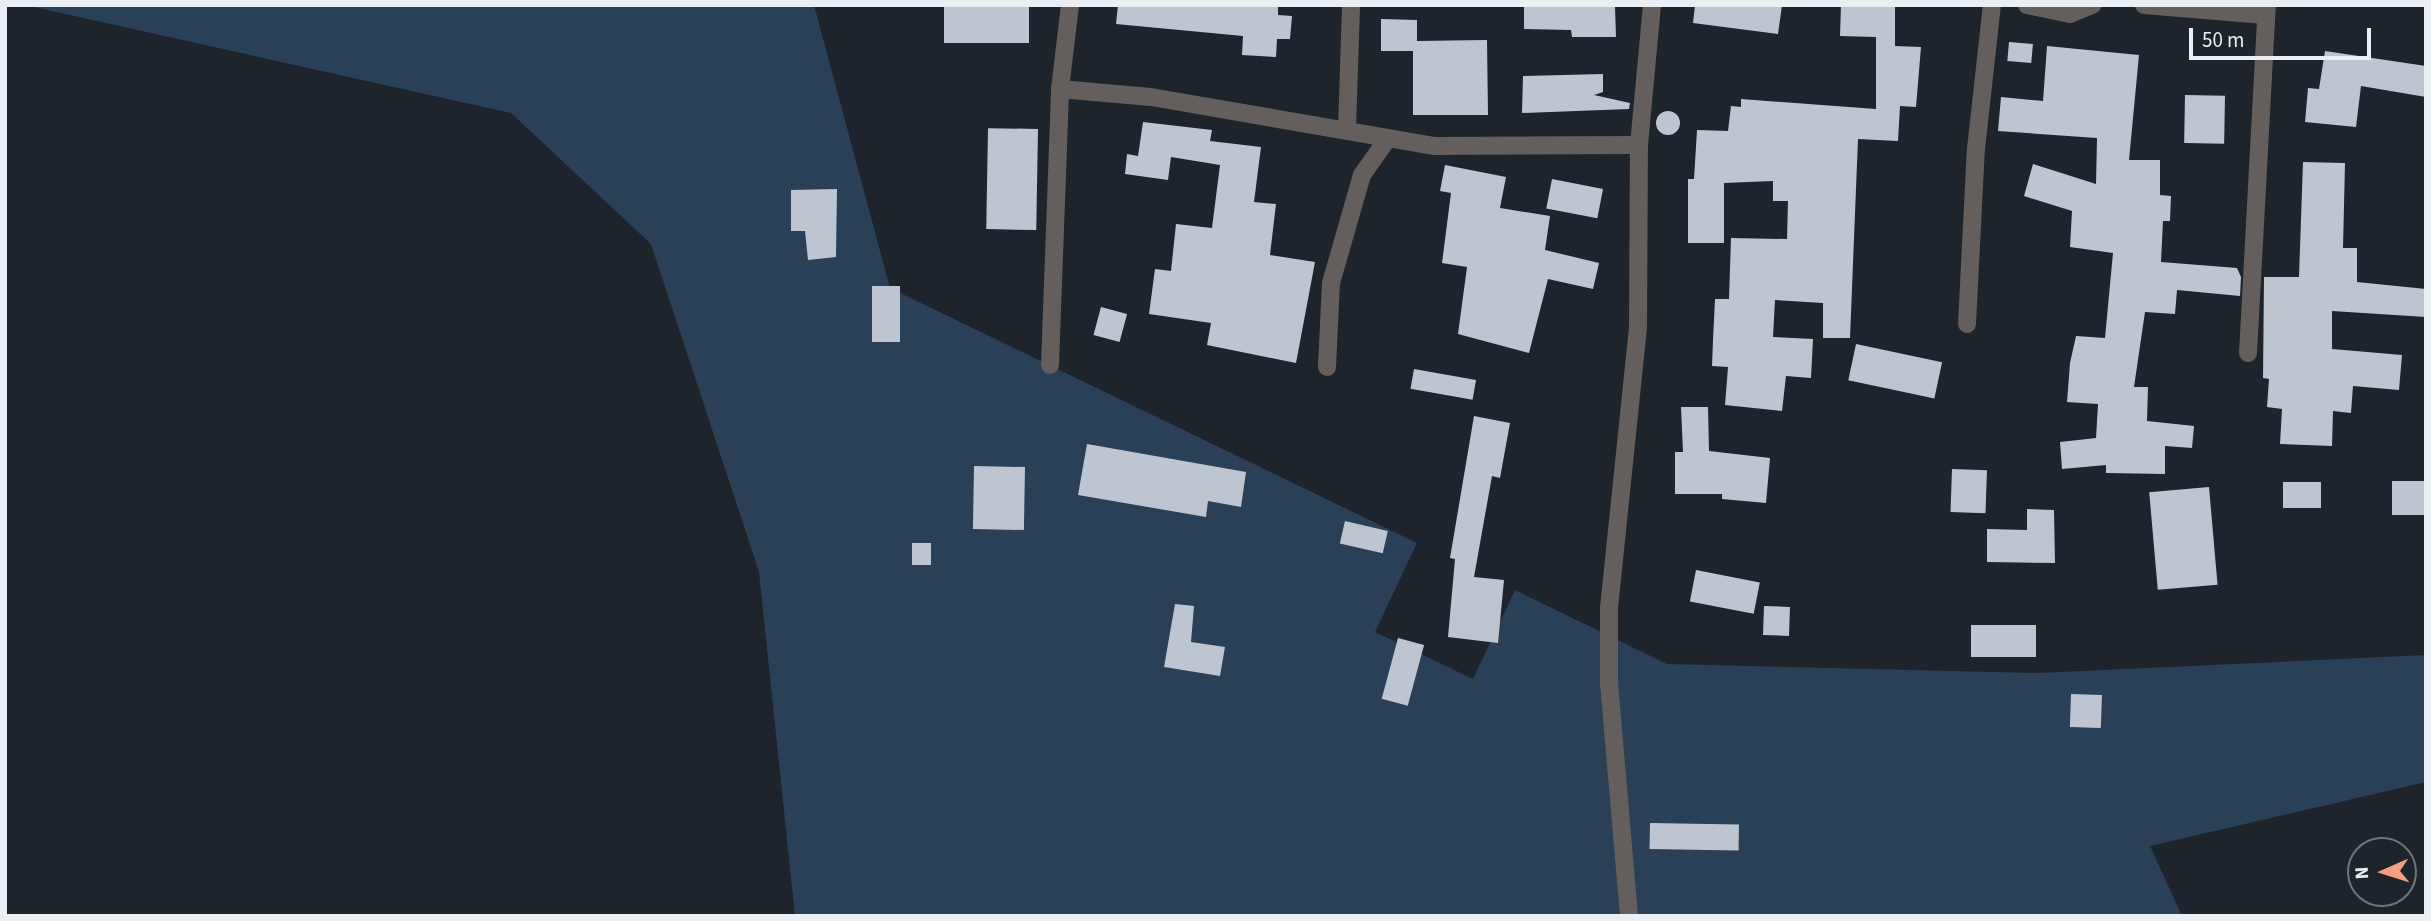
<!DOCTYPE html>
<style>
body{margin:0}
#map{position:relative;width:2431px;height:921px;overflow:hidden;background:#1d242b;font-family:"Source Sans 3",sans-serif}
div>[style]{position:absolute}
[style*='--x']{left:calc(var(--x)*1px);top:calc(var(--y)*1px);width:calc(var(--w)*1px);rotate:calc(var(--a)*1deg)}
.green>*{inset:0;background:#2a4057}
.building>*{inset:0;background:#bdc6d0;transform-origin:0 0}
.round{border-radius:50%}
.street>*{height:18px;margin:-9px;padding:0 9px;transform-origin:9px;border-radius:9px;background:#645e5c}
span{translate:-50% -50%;white-space:nowrap;text-align:center;line-height:1.15;-webkit-text-stroke:7px #1d242b;paint-order:stroke}
.frame{position:absolute;inset:0;border:7px solid #eaeff4;pointer-events:none}
.north{position:absolute;left:2347px;top:837px;width:70px;height:70px;box-sizing:border-box;background:#1d242b;border:2px solid #6f757b;border-radius:50%;rotate:267deg;font-size:19px;font-weight:700;line-height:28px;text-align:center;color:#eaeff4}
.north::after{content:'';display:block;margin:auto;width:24px;height:32px;background:#f39f82;clip-path:polygon(50% 0,100% 100%,50% 72%,0 100%)}
.scale{position:absolute;left:2189px;top:28px;width:182px;height:32px;box-sizing:border-box;border:4px solid #eaeff4;border-top:0;padding-left:9px;font-size:21px;line-height:24px;white-space:nowrap;color:#eaeff4;-webkit-text-stroke:5px #1d242b;paint-order:stroke}
</style>
<div id="map">
<div class="green">
<i style="clip-path:polygon(25px 5px,814px 5px,890px 288px,1417px 543px,1375px 632px,1473px 679px,1515px 590px,1667px 664px,2038px 673px,2426px 655px,2426px 782px,2150px 846px,2182px 916px,795px 916px,759px 572px,651px 244px,511px 113px)"></i>
</div>
<div class="building">
<i style="left:944px;top:5px;width:85px;height:38px"></i>
<i style="clip-path:polygon(1118px 5px,1278px 5px,1278px 15px,1292px 16px,1290px 39px,1277px 39px,1276px 57px,1242px 55px,1243px 36px,1116px 24px)"></i>
<i style="clip-path:polygon(1524px 5px,1615px 7px,1616px 37px,1572px 37px,1571px 30px,1524px 29px)"></i>
<i style="clip-path:polygon(1695px 5px,1782px 5px,1778px 34px,1693px 23px)"></i>
<i style="clip-path:polygon(1841px 5px,1895px 5px,1895px 46px,1921px 47px,1916px 107px,1900px 106px,1898px 141px,1858px 139px,1850px 338px,1823px 338px,1823px 303px,1775px 300px,1773px 337px,1813px 339px,1811px 378px,1786px 376px,1782px 411px,1725px 405px,1728px 367px,1712px 366px,1713px 340px,1715px 299px,1729px 299px,1731px 238px,1787px 239px,1788px 201px,1773px 201px,1773px 181px,1724px 183px,1724px 243px,1688px 243px,1688px 179px,1694px 179px,1697px 130px,1728px 131px,1731px 106px,1741px 107px,1741px 99px,1876px 109px,1876px 37px,1840px 36px)"></i>
<i style="clip-path:polygon(1381px 19px,1417px 20px,1417px 41px,1487px 40px,1488px 115px,1413px 115px,1413px 51px,1381px 51px)"></i>
<i style="left:2009px;top:42px;width:24px;height:19px;rotate:5deg"></i>
<i style="clip-path:polygon(2047px 46px,2139px 55px,2129px 160px,2160px 160px,2160px 195px,2171px 196px,2170px 221px,2163px 221px,2161px 262px,2237px 268px,2241px 277px,2240px 296px,2177px 290px,2175px 314px,2145px 312px,2134px 387px,2148px 387px,2147px 421px,2194px 426px,2192px 448px,2165px 446px,2165px 474px,2106px 473px,2106px 465px,2062px 469px,2060px 442px,2096px 438px,2098px 404px,2067px 402px,2070px 363px,2076px 336px,2105px 338px,2113px 253px,2070px 247px,2072px 211px,2024px 196px,2033px 164px,2096px 184px,2097px 138px,1998px 131px,2001px 97px,2043px 101px)"></i>
<i style="clip-path:polygon(2325px 51px,2426px 66px,2426px 97px,2361px 86px,2356px 127px,2305px 122px,2308px 88px,2319px 89px)"></i>
<i style="clip-path:polygon(1603px 74px,1603px 92px,1594px 95px,1630px 103px,1629px 109px,1522px 113px,1523px 76px)"></i>
<i style="left:2185px;top:95px;width:40px;height:48px;rotate:1deg"></i>
<i class="round" style="left:1656px;top:111px;width:24px;height:24px"></i>
<i style="clip-path:polygon(1143px 122px,1212px 130px,1210px 141px,1261px 147px,1254px 202px,1276px 204px,1270px 255px,1315px 262px,1296px 363px,1207px 345px,1211px 323px,1149px 314px,1155px 269px,1171px 271px,1176px 224px,1212px 228px,1220px 165px,1171px 157px,1168px 180px,1125px 174px,1127px 154px,1138px 156px)"></i>
<i style="left:1038px;top:129px;width:101px;height:50px;rotate:91deg"></i>
<i style="clip-path:polygon(2303px 162px,2345px 163px,2343px 248px,2357px 248px,2357px 282px,2426px 289px,2426px 317px,2332px 311px,2332px 349px,2402px 355px,2399px 390px,2353px 386px,2351px 413px,2333px 411px,2332px 446px,2280px 444px,2282px 409px,2267px 407px,2269px 379px,2263px 378px,2264px 277px,2299px 277px)"></i>
<i style="clip-path:polygon(1445px 165px,1506px 177px,1500px 208px,1550px 216px,1545px 250px,1599px 263px,1593px 289px,1548px 279px,1529px 353px,1458px 334px,1467px 267px,1442px 263px,1451px 193px,1440px 191px)"></i>
<i style="left:1552px;top:179px;width:52px;height:30px;rotate:11deg"></i>
<i style="clip-path:polygon(837px 189px,836px 257px,808px 260px,805px 231px,791px 231px,791px 190px)"></i>
<i style="left:872px;top:286px;width:28px;height:56px"></i>
<i style="left:1101px;top:307px;width:27px;height:29px;rotate:15deg"></i>
<i style="left:1856px;top:344px;width:88px;height:37px;rotate:12deg"></i>
<i style="left:1414px;top:369px;width:63px;height:20px;rotate:10deg"></i>
<i style="clip-path:polygon(1681px 407px,1708px 407px,1709px 451px,1770px 458px,1766px 503px,1722px 499px,1722px 494px,1675px 494px,1675px 452px,1683px 452px)"></i>
<i style="clip-path:polygon(1474px 416px,1510px 423px,1500px 478px,1492px 476px,1474px 577px,1504px 580px,1498px 643px,1448px 637px,1455px 559px,1450px 558px)"></i>
<i style="clip-path:polygon(1087px 444px,1246px 472px,1241px 507px,1208px 501px,1206px 517px,1078px 495px)"></i>
<i style="left:1025px;top:467px;width:63px;height:51px;rotate:91deg"></i>
<i style="left:1952px;top:469px;width:35px;height:43px;rotate:2deg"></i>
<i style="left:2392px;top:481px;width:32px;height:34px"></i>
<i style="left:2283px;top:482px;width:38px;height:26px"></i>
<i style="left:2209px;top:487px;width:98px;height:60px;rotate:85deg"></i>
<i style="clip-path:polygon(2027px 509px,2054px 510px,2055px 563px,1987px 562px,1987px 529px,2027px 530px)"></i>
<i style="left:1345px;top:521px;width:44px;height:23px;rotate:13deg"></i>
<i style="left:912px;top:543px;width:19px;height:22px"></i>
<i style="left:1696px;top:570px;width:65px;height:32px;rotate:11deg"></i>
<i style="clip-path:polygon(1175px 604px,1194px 606px,1191px 642px,1225px 647px,1220px 676px,1164px 667px)"></i>
<i style="left:1764px;top:606px;width:26px;height:29px;rotate:2deg"></i>
<i style="left:1971px;top:625px;width:65px;height:32px"></i>
<i style="left:1398px;top:638px;width:27px;height:63px;rotate:15deg"></i>
<i style="left:2071px;top:694px;width:31px;height:33px;rotate:2deg"></i>
<i style="left:1650px;top:823px;width:89px;height:26px;rotate:1deg"></i>
</div>
<div class="street">
<i style="--x:2027;--y:5;--w:44;--a:11.8"></i>
<i style="--x:2070;--y:14;--w:24;--a:-22"></i>
<i style="--x:2144;--y:5;--w:121;--a:4.7"></i>
<i style="--x:1060;--y:89;--w:85;--a:-83.2"></i>
<i style="--x:1347;--y:128;--w:123;--a:-88.1"></i>
<i style="--x:1967;--y:324;--w:175;--a:-87.1"></i>
<i style="--x:1976;--y:149;--w:145;--a:-83.7"></i>
<i style="--x:2248;--y:353;--w:349;--a:-86.9"></i>
<i style="--x:1050;--y:365;--w:276;--a:-87.9"></i>
<i style="--x:1060;--y:89;--w:91;--a:5"></i>
<i style="--x:1151;--y:97;--w:288;--a:9.8"></i>
<i style="--x:1435;--y:146;--w:204;--a:-0.3"></i>
<i style="--x:1327;--y:367;--w:84;--a:-87.3"></i>
<i style="--x:1331;--y:283;--w:112;--a:-74"></i>
<i style="--x:1362;--y:175;--w:42;--a:-54.8"></i>
<i style="--x:1629;--y:916;--w:233;--a:-94.9"></i>
<i style="--x:1609;--y:684;--w:76;--a:-90"></i>
<i style="--x:1609;--y:608;--w:283;--a:-84.1"></i>
<i style="--x:1638;--y:326;--w:181;--a:-89.7"></i>
<i style="--x:1639;--y:145;--w:141;--a:-84.7"></i>
</div>
<div class="frame"></div>
<div class="north">N</div>
<div class="scale">50 m</div>
</div>
